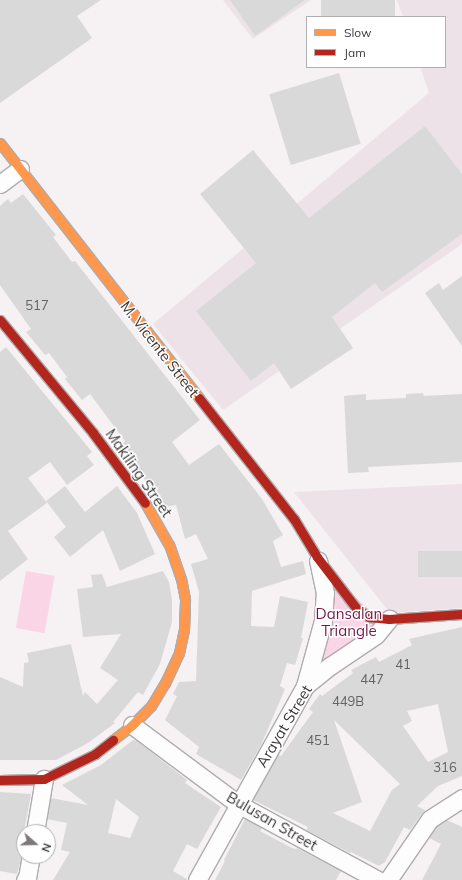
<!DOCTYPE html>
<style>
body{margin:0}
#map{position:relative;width:462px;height:880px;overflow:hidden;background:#f6f1f3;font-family:Mulish,sans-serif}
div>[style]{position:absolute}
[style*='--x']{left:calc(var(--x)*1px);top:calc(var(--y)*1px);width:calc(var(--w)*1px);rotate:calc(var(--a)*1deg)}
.built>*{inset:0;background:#ede2e7}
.green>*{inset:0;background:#fad5e6;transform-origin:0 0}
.building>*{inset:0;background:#dad9da;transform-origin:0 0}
.roads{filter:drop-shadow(1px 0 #afacad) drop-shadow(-1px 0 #afacad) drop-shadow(0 1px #afacad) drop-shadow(0 -1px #afacad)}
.street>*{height:17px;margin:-8.5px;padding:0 8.5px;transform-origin:8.5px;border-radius:8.5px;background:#fefdfd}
.slow>*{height:9px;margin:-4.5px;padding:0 4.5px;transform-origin:4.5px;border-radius:4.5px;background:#ff974d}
.jam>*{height:9px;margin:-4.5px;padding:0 4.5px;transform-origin:4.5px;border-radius:4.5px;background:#b3261e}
span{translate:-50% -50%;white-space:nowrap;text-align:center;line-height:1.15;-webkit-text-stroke:3px #fff;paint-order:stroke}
.number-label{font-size:13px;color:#646263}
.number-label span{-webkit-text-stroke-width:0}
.street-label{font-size:15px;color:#3c393a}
.park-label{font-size:15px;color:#6e1d4a}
.legend{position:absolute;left:306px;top:16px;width:140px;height:52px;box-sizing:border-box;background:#fff;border:1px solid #b1b0b0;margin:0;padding:5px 7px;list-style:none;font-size:12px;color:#3c393a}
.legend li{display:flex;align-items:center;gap:8px;height:20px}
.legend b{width:20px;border:1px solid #b1b0b0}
.north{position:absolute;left:16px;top:824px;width:40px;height:40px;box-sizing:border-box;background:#fff;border:1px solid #b1b0b0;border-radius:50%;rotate:110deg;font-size:11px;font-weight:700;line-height:16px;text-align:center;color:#3c393a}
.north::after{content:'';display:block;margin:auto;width:14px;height:18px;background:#7d797b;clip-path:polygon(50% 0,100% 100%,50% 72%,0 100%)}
</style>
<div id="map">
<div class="built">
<i style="clip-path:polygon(223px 0,311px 0,253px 39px)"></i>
<i style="clip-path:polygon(397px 0,462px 0,462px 244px,223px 410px,153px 324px,429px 93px,420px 67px,445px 67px,445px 17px,403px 17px)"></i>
<i style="clip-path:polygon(462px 484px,462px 608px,390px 613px,294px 492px)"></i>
</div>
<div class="green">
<i style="left:26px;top:571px;width:29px;height:58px;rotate:10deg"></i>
<i style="clip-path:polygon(331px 576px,386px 624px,317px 669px)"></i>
</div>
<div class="building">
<i style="clip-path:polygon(0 0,101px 0,77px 16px,92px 38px,0 103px)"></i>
<i style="clip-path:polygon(230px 0,305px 0,255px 36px)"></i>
<i style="left:321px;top:0;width:74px;height:18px"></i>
<i style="left:339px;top:73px;width:74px;height:73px;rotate:73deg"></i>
<i style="clip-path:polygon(425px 126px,462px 174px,462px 234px,382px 292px,375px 283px,332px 317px,353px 348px,291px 389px,274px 363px,251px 381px,196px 311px,256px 263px,200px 194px,253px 150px,309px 218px)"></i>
<i style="clip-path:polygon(23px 194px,56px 235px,53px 237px,72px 262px,75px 261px,200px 420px,172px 442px,189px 465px,219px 444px,262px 499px,283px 535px,273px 541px,281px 567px,303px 561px,306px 574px,252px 591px,251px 626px,274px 627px,280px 596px,308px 602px,301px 638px,303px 638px,295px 665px,287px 663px,280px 686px,285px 689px,261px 745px,241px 780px,196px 754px,199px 747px,165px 720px,177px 696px,173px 694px,179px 682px,196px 681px,199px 592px,191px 564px,208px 559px,196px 534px,185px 539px,176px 505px,166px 507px,153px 489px,152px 490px,120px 445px,125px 441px,90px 394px,82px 400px,65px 379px,67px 377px,49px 353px,45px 355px,26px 332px,31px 329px,0 285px,0 206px,8px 199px,11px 203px)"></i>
<i style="clip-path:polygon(462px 276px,462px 346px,425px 293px,439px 283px,443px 290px)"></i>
<i style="clip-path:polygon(6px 347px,92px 452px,87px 456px,94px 465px,67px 485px,50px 462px,28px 478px,47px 503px,8px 531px,28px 559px,0 581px,0 352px)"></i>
<i style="clip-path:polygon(423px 393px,424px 396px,462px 394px,462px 462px,368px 467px,369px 472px,348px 473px,344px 396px,366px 394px,366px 400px,406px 398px,406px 394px)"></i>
<i style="clip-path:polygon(65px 486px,85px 512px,117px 486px,137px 513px,155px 554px,120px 571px,103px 530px,70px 557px,54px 537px,66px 527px,46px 501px)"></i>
<i style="left:462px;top:551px;width:26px;height:44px;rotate:90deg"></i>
<i style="clip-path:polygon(163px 571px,169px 582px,172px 600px,172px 622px,160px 664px,143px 695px,138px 692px,113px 722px,115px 723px,88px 743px,56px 760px,0 760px,0 677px,23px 687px,24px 663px,29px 662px,27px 653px,71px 644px,83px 696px,85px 692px,97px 704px,118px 680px,100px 668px,121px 634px,83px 637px,77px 589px,93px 587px,91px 575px,102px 574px,107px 587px)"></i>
<i style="clip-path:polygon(evenodd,462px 627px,462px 776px,438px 786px,417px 806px,425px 810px,410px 830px,404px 827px,385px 862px,379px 866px,351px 852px,350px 853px,306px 830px,308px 827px,253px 800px,278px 755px,281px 756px,313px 712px,309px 709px,320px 694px,322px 696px,353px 673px,351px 670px,376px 657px,379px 662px,412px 645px,409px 639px,462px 627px,438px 704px,448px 752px,428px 762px,403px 726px,412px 721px,407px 711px,438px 704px,462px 627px,334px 720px,400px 784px,392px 790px,370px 831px,333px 813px,362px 802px,334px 720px)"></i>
<i style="clip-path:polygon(evenodd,133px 740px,137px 741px,187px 780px,185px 783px,221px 807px,197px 849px,187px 844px,173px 871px,187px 879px,187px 880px,53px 880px,70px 852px,61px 850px,67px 823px,47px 819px,51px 798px,88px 805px,62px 785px,101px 765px,133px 740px,116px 799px,139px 817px,130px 838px,108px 833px,116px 799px)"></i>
<i style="clip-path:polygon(0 792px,31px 794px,24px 832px,24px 849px,17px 874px,0 871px)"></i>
<i style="clip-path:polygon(245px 819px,262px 828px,260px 831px,292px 848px,296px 849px,297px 848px,341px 871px,336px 880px,215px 880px,225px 861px,224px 860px)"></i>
<i style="clip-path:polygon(447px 820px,462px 827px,462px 880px,422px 880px,441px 844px,429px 838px,437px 826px)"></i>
</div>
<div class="roads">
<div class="street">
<i style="--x:0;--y:184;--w:25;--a:-37"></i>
<i style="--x:305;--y:686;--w:68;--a:-74.7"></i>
<i style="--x:323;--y:620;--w:27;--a:-86"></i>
<i style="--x:325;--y:593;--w:33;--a:-102"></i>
<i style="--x:132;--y:725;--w:132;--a:36.7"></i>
<i style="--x:238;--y:804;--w:159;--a:28.5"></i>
<i style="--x:35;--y:832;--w:54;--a:-80.4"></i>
<i style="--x:25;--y:880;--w:3;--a:-45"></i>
<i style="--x:27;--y:878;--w:22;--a:-80"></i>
<i style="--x:197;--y:880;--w:222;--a:-60.9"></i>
<i style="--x:305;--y:686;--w:32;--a:-39"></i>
<i style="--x:330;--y:666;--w:55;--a:-34"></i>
<i style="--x:376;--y:635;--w:21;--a:-51"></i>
<i style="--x:388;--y:880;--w:74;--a:-55.5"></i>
<i style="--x:430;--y:819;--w:38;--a:-33"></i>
</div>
<div class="slow">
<i style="--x:0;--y:143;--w:323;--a:52"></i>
<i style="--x:113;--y:740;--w:24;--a:-38"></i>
<i style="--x:132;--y:725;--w:27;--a:-45"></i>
<i style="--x:151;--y:706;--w:27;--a:-59"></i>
<i style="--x:165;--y:683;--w:33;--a:-65"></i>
<i style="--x:179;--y:653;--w:24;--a:-78"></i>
<i style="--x:184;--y:630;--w:31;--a:-88"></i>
<i style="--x:185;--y:599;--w:20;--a:-101"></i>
<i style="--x:181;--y:579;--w:36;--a:-109"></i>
<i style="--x:169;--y:545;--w:48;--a:-119.7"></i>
</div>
<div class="jam">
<i style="--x:0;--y:320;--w:146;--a:50.5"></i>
<i style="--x:93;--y:433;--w:87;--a:53.4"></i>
<i style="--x:199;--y:398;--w:154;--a:51.9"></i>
<i style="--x:294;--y:519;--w:44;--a:58.8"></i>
<i style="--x:317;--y:557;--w:64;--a:52.6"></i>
<i style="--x:356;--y:608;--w:16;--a:35"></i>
<i style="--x:369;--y:617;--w:20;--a:6"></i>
<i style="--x:389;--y:619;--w:73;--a:-3.9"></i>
<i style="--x:0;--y:780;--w:44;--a:-1.3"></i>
<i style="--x:44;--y:779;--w:57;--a:-26.1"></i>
<i style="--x:95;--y:754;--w:23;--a:-38"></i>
</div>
</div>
<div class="number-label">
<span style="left:37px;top:305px">517</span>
<span style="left:403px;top:664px">41</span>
<span style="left:372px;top:679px">447</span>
<span style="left:348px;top:701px">449B</span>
<span style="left:318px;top:740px">451</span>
<span style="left:445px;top:767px">316</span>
</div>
<div class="street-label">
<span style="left:160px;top:349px;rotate:52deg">M. Vicente Street</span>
<span style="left:139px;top:473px;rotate:55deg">Makiling Street</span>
<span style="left:284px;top:726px;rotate:-59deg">Arayat Street</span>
<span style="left:272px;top:821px;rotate:30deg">Bulusan Street</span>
</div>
<div class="park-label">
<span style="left:349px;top:622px">Dansalan<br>Triangle</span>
</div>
<ul class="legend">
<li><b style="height:5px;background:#ff974d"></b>Slow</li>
<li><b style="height:5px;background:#b3261e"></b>Jam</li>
</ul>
<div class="north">N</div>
</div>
